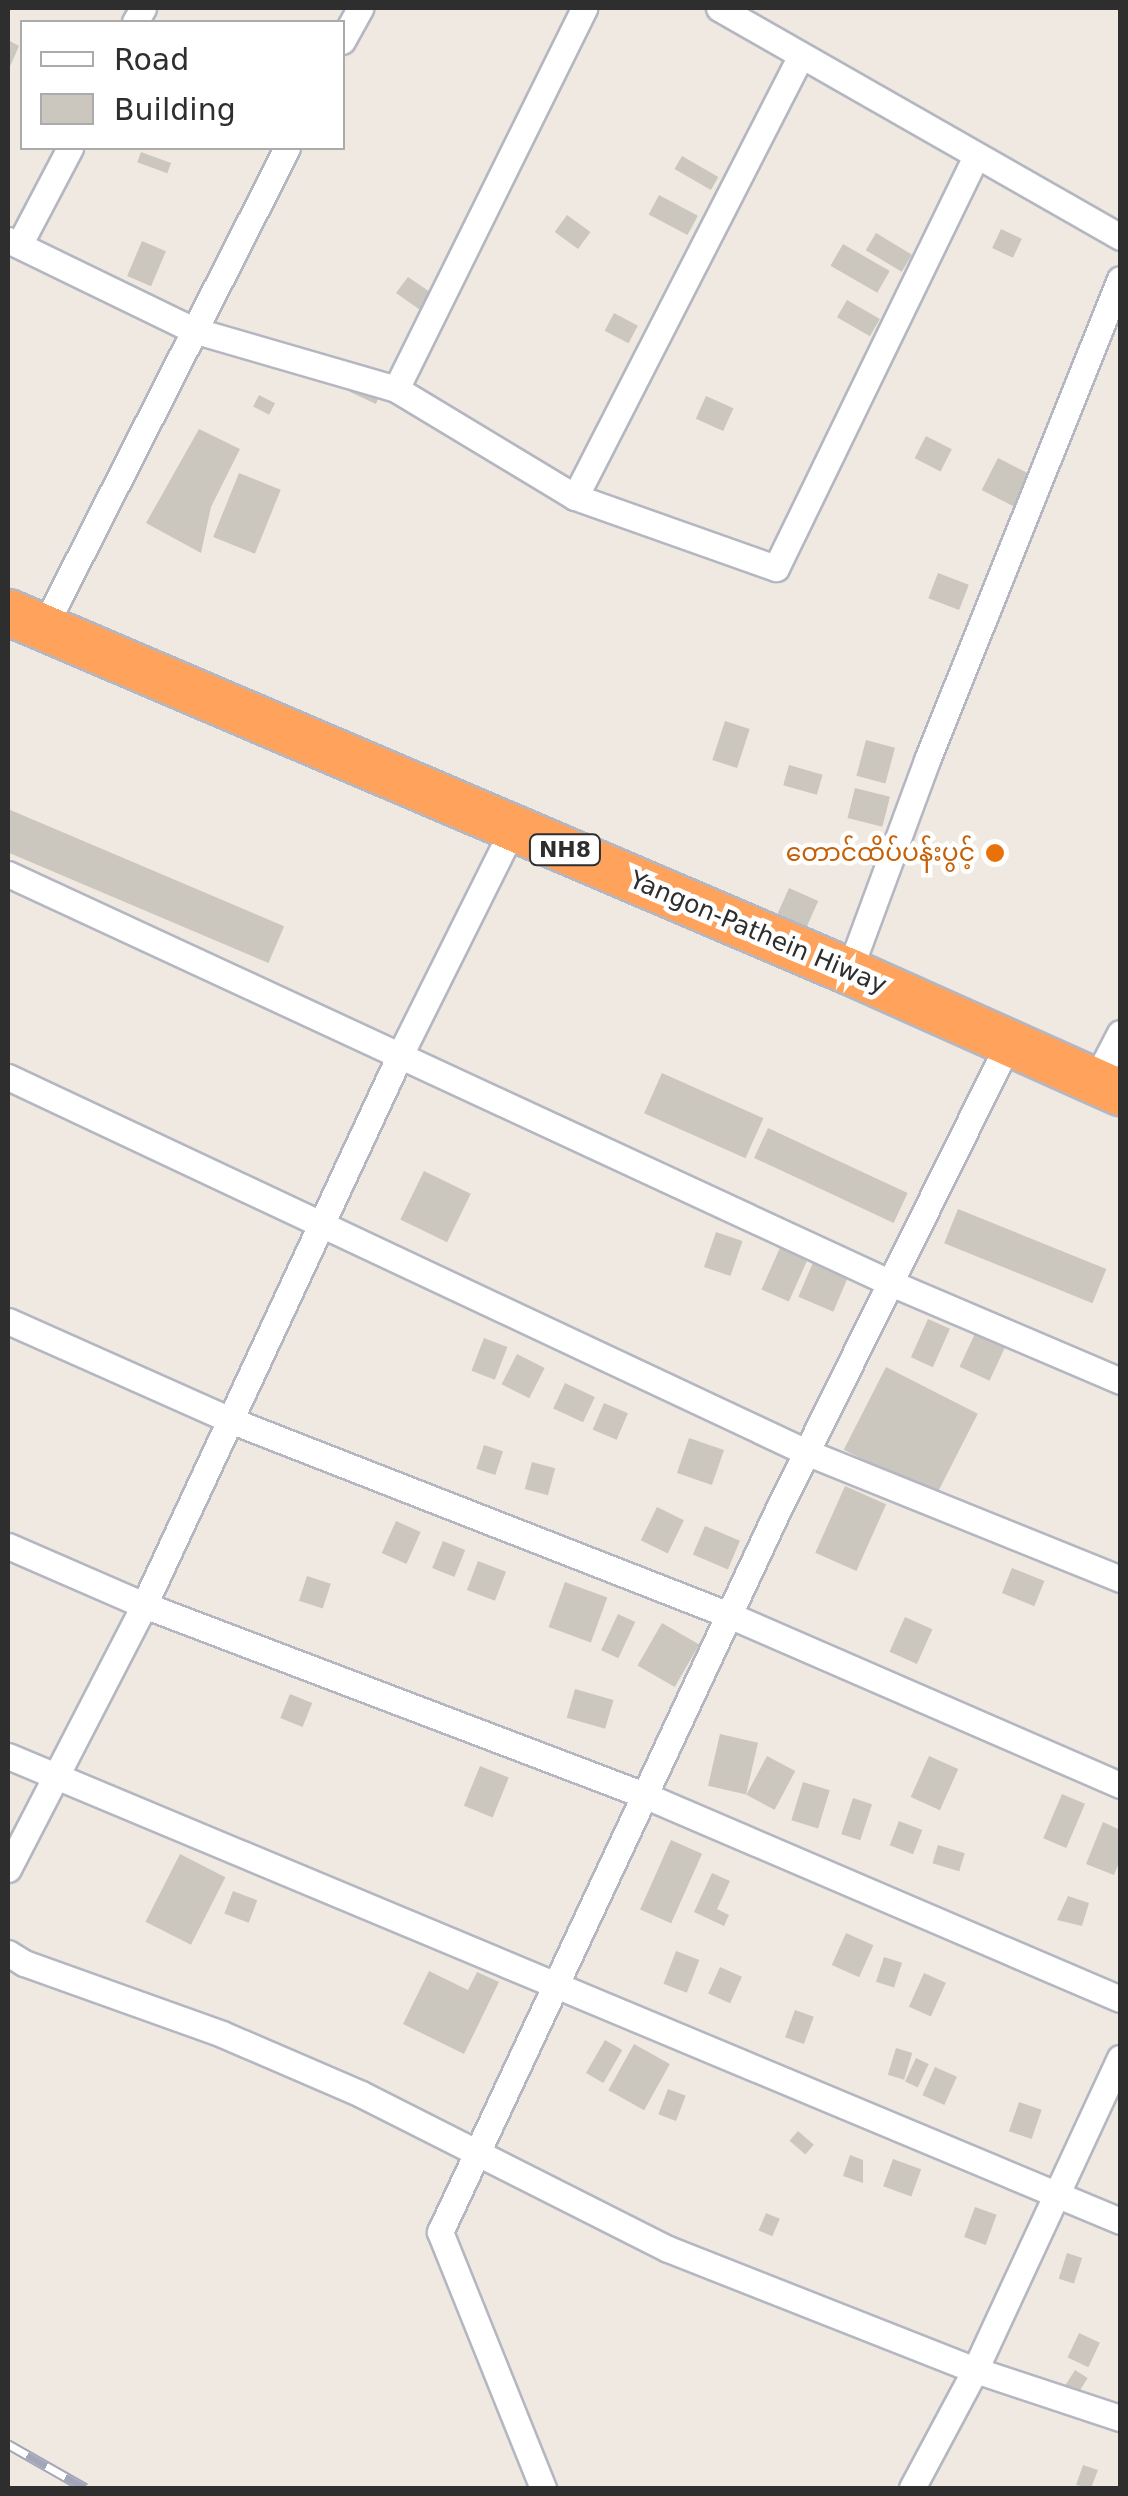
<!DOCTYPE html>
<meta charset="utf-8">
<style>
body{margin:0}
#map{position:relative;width:1128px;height:2496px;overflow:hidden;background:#efe9e1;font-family:"DejaVu Sans","Noto Sans Myanmar",sans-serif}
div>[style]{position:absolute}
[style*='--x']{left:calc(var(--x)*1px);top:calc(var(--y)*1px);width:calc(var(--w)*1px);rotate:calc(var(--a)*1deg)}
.building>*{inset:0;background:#cbc7bf;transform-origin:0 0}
.roads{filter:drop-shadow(2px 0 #b4b7c1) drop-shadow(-2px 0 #b4b7c1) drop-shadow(0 2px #b4b7c1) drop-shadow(0 -2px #b4b7c1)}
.street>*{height:25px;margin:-12.5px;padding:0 12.5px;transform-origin:12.5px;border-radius:12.5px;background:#fff}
.highway>*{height:45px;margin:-22.5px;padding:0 22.5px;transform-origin:22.5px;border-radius:22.5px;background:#ffa35c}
.rail>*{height:11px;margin-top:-5.5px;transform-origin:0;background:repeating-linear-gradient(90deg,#fff 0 22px,#a3a6b8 0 44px);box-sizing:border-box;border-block:2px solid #a3a6b8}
.dots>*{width:28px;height:28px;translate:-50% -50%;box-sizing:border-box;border:5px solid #fff;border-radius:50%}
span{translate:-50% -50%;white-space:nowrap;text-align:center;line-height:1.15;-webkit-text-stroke:9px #fff;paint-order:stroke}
.shield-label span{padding:2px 8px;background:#fff;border:2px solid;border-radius:8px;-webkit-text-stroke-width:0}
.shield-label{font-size:22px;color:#2e2e2e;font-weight:700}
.food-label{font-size:25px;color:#c56008}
.right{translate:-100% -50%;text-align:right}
.street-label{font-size:25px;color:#2e2e2e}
.frame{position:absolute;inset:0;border:10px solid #2e2e2e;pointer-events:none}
.legend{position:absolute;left:20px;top:20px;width:325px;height:130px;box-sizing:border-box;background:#fff;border:2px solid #ababab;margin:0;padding:12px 18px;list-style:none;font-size:30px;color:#2e2e2e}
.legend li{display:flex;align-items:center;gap:20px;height:50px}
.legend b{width:50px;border:2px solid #ababab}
</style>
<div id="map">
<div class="building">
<i style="clip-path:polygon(8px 40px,19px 46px,8px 71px)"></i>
<i style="left:141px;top:152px;width:32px;height:11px;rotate:20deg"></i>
<i style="left:682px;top:156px;width:42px;height:15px;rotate:30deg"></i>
<i style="left:659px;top:195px;width:44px;height:22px;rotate:28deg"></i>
<i style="left:567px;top:215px;width:29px;height:21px;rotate:36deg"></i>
<i style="left:1001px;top:229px;width:23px;height:21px;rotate:25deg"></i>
<i style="left:876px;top:233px;width:42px;height:20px;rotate:31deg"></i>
<i style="left:142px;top:241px;width:26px;height:38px;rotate:23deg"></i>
<i style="left:843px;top:244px;width:54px;height:25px;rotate:30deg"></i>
<i style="clip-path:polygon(408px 277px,433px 294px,426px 314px,396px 293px)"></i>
<i style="left:847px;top:300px;width:38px;height:20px;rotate:30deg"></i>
<i style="left:614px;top:313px;width:27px;height:20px;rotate:28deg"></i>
<i style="left:355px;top:380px;width:29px;height:13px;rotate:25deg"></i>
<i style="left:259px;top:395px;width:18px;height:13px;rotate:27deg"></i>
<i style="left:706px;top:396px;width:30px;height:25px;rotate:24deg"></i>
<i style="clip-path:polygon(199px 429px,240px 449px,211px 507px,201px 553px,146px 523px)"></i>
<i style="left:926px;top:436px;width:29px;height:25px;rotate:27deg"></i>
<i style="left:998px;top:458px;width:36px;height:36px;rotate:27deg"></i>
<i style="left:239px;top:473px;width:45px;height:69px;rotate:22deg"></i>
<i style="left:938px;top:573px;width:33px;height:27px;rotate:21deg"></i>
<i style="left:725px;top:721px;width:26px;height:41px;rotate:18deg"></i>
<i style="left:866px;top:740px;width:30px;height:37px;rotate:15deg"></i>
<i style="left:789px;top:765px;width:35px;height:21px;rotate:16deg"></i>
<i style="left:855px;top:788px;width:36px;height:31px;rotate:14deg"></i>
<i style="left:8px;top:809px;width:300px;height:40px;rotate:23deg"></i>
<i style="left:789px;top:888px;width:32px;height:28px;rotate:24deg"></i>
<i style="left:662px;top:1073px;width:111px;height:44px;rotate:24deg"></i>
<i style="left:768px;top:1128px;width:154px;height:33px;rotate:25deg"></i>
<i style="left:424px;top:1171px;width:52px;height:54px;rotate:26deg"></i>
<i style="left:958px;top:1209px;width:160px;height:37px;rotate:22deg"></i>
<i style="left:716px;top:1232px;width:28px;height:37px;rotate:19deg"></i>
<i style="left:783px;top:1241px;width:30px;height:53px;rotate:24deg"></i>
<i style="left:814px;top:1260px;width:38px;height:40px;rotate:23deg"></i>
<i style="left:928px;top:1319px;width:24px;height:42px;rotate:24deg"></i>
<i style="left:979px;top:1325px;width:33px;height:46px;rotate:25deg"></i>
<i style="left:484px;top:1338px;width:25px;height:35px;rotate:21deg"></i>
<i style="left:517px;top:1354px;width:31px;height:34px;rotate:27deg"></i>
<i style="left:886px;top:1367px;width:103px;height:93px;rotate:27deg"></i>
<i style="left:565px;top:1383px;width:33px;height:28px;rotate:25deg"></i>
<i style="left:604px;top:1403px;width:26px;height:29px;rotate:23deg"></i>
<i style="left:689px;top:1438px;width:37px;height:37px;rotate:19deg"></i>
<i style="left:484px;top:1445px;width:20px;height:25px;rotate:18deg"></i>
<i style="left:532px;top:1462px;width:24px;height:28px;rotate:15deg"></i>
<i style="left:845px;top:1486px;width:45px;height:73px;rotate:24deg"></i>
<i style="left:657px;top:1507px;width:30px;height:37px;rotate:26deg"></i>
<i style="left:396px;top:1521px;width:27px;height:35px;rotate:24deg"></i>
<i style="left:705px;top:1526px;width:38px;height:31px;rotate:23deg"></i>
<i style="left:443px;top:1541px;width:24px;height:29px;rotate:22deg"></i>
<i style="left:478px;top:1561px;width:30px;height:31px;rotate:21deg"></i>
<i style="left:1012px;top:1568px;width:35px;height:27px;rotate:22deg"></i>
<i style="left:307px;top:1576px;width:25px;height:26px;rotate:18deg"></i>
<i style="left:565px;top:1582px;width:45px;height:48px;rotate:20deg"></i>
<i style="left:618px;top:1614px;width:19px;height:40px;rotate:25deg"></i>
<i style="left:905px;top:1617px;width:30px;height:38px;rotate:24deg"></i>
<i style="left:662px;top:1623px;width:43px;height:49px;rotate:30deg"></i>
<i style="left:575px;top:1689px;width:40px;height:30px;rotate:16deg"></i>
<i style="left:290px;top:1694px;width:24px;height:26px;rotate:22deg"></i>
<i style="left:720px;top:1734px;width:39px;height:53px;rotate:13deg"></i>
<i style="left:767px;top:1756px;width:32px;height:44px;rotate:28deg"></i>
<i style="left:929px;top:1756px;width:32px;height:45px;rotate:24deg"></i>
<i style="left:480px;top:1766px;width:31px;height:43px;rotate:22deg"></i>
<i style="left:803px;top:1782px;width:28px;height:40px;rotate:17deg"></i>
<i style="left:1062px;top:1794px;width:25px;height:48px;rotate:23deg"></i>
<i style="left:853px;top:1798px;width:20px;height:38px;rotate:18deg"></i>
<i style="left:899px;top:1821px;width:25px;height:26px;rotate:21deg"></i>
<i style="clip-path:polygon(1103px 1822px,1120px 1830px,1120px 1860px,1114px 1875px,1086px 1864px)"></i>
<i style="left:671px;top:1840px;width:34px;height:76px;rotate:24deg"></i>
<i style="left:938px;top:1845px;width:28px;height:19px;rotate:17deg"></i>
<i style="left:180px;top:1854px;width:51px;height:76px;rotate:27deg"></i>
<i style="clip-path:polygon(712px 1873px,730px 1881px,717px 1909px,729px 1915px,724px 1926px,694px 1912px)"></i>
<i style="left:233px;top:1891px;width:26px;height:24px;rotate:21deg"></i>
<i style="clip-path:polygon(1068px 1896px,1089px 1903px,1082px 1926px,1057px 1920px)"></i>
<i style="left:846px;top:1933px;width:30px;height:35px;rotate:24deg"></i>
<i style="left:676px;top:1951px;width:25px;height:35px;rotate:21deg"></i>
<i style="left:884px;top:1957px;width:19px;height:26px;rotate:18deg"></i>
<i style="left:720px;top:1967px;width:24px;height:29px;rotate:24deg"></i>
<i style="clip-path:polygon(429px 1971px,468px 1990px,477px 1972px,499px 1982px,464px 2054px,403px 2024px)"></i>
<i style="left:924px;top:1973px;width:24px;height:37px;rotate:24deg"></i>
<i style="left:795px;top:2010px;width:20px;height:29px;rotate:20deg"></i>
<i style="left:605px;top:2040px;width:20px;height:38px;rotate:30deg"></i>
<i style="left:634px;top:2044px;width:41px;height:53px;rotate:29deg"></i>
<i style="left:896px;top:2048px;width:17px;height:28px;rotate:17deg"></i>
<i style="left:916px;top:2058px;width:14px;height:26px;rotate:25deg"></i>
<i style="left:935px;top:2067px;width:24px;height:31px;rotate:24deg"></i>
<i style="left:668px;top:2089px;width:19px;height:27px;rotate:21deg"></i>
<i style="left:1019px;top:2102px;width:24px;height:31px;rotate:19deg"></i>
<i style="left:798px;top:2131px;width:21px;height:13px;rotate:41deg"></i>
<i style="clip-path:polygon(850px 2155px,863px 2160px,863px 2183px,843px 2176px)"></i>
<i style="left:893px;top:2159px;width:30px;height:29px;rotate:20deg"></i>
<i style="left:975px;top:2207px;width:23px;height:32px;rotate:20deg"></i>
<i style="left:766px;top:2213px;width:15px;height:19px;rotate:23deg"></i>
<i style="left:1067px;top:2253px;width:16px;height:27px;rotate:18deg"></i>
<i style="left:1079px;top:2333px;width:23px;height:27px;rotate:25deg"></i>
<i style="left:1075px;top:2370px;width:15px;height:19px;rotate:32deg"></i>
<i style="clip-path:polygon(1083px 2465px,1098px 2470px,1091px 2488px,1076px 2485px)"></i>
</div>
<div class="roads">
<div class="street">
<i style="--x:719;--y:8;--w:462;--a:29.7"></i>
<i style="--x:135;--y:22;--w:16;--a:-60"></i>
<i style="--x:342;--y:41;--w:38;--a:-61"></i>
<i style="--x:8;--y:240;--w:206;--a:25.9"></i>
<i style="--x:193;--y:330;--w:211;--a:16.2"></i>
<i style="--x:396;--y:389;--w:209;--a:31.1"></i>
<i style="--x:575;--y:497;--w:213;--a:19.5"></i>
<i style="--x:776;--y:568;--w:458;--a:-64.1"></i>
<i style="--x:19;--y:245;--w:110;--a:-62.3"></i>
<i style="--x:396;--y:389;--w:425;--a:-63.7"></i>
<i style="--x:575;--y:497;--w:496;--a:-62.9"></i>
<i style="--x:44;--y:627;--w:537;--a:-63.1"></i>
<i style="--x:8;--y:874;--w:975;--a:24.86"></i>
<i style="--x:893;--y:1284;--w:247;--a:23.1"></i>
<i style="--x:849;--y:971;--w:225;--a:-69.7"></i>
<i style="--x:927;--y:760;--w:518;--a:-68.14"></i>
<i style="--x:8;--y:1077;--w:882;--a:25.17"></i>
<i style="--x:806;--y:1452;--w:339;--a:22"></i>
<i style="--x:1095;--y:1081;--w:54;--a:-62.5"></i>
<i style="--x:8;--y:1321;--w:243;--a:24"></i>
<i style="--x:230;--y:1420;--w:536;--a:21.34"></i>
<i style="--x:729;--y:1615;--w:426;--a:23.5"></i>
<i style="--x:8;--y:1546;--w:148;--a:23.5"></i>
<i style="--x:144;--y:1605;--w:535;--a:20.81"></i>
<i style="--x:644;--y:1795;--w:518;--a:23.2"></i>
<i style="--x:8;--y:1756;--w:1205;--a:22.69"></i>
<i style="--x:8;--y:1869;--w:297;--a:-62.7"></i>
<i style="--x:144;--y:1605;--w:607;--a:-65.04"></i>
<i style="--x:400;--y:1055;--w:254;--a:-63.5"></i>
<i style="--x:8;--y:1953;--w:19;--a:32"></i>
<i style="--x:24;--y:1963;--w:210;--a:19.7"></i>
<i style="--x:222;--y:2034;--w:151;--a:23.3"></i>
<i style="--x:361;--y:2094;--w:344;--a:26.8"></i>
<i style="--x:668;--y:2249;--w:330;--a:21.5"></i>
<i style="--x:975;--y:2370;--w:153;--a:18.3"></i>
<i style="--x:543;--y:2488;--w:276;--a:-111.9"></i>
<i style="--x:440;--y:2232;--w:795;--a:-64.92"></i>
<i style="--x:777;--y:1512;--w:524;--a:-63.73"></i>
<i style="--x:912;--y:2488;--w:134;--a:-61.9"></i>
<i style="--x:975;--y:2370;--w:344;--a:-65.1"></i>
</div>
<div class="highway">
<i style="--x:8;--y:612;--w:914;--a:23.12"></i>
<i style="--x:849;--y:971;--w:297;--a:24.1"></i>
</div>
</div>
<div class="rail">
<i style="--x:8;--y:2444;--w:89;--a:29.7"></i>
</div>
<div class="dots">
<i style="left:995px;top:853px;background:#e8710a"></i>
</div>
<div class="shield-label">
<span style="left:565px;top:850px">NH8</span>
</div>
<div class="food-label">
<span class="right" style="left:975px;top:853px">တောင်ထိပ်ပန်းပွင့်</span>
</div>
<div class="street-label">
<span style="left:758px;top:933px;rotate:23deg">Yangon-Pathein Hiway</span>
</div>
<div class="frame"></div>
<ul class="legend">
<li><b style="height:12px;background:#fff"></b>Road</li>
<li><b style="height:28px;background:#cbc7bf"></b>Building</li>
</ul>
</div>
